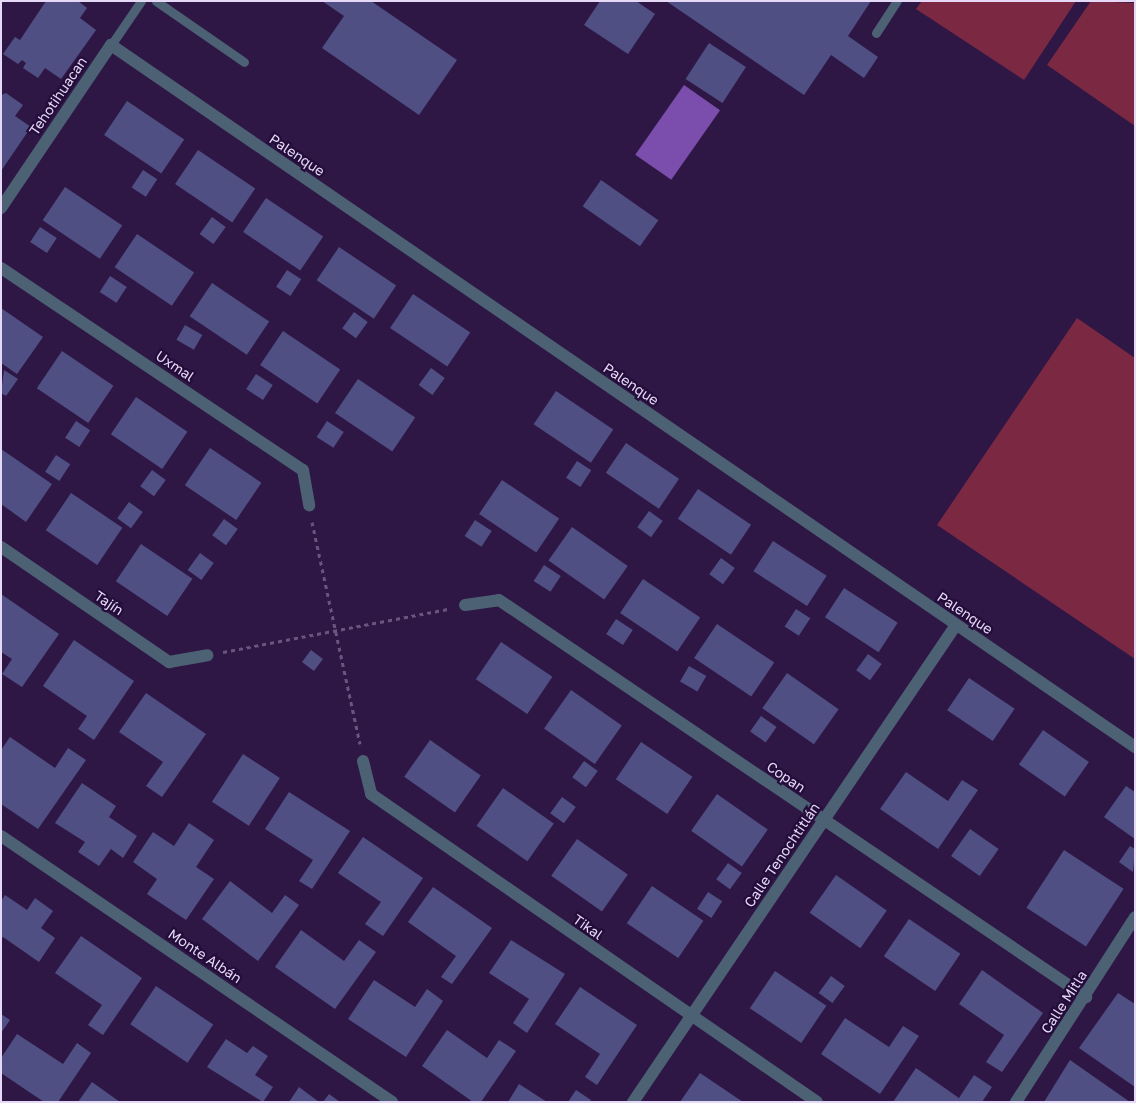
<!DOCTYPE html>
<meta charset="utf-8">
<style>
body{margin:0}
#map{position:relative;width:1136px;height:1103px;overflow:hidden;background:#2e1745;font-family:"Golos Text",sans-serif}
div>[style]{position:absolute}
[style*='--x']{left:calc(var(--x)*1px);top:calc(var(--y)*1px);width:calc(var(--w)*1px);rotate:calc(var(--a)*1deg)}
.green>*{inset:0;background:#7b2843}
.water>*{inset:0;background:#7b4ead;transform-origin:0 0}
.building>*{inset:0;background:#504f83;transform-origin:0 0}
.path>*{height:3px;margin-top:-1.5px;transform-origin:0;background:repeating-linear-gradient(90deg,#69557e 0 4px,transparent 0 8px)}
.service>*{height:9px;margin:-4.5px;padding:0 4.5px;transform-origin:4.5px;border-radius:4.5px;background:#4c6173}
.minor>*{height:12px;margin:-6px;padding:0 6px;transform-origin:6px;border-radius:6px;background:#4c6173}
span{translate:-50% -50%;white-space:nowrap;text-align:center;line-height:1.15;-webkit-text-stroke:4.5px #240d3a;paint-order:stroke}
.street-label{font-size:14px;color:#e5d9f7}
.frame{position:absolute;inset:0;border:2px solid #e5d9f7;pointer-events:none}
</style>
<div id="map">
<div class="green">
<i style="clip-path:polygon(922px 1px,1076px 1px,1024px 80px,916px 9px)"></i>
<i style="clip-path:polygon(1091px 1px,1135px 3px,1135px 126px,1047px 65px)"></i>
<i style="clip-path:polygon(1077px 318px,1135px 358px,1135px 659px,937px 525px)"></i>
</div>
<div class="water">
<i style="left:684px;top:85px;width:44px;height:85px;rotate:35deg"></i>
</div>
<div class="building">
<i style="clip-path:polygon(46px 1px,78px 1px,87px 8px,80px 18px,96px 30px,61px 79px,45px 68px,38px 78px,23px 68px,26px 63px,22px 60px,18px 64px,3px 54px,15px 37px,20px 40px)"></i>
<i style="clip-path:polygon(322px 1px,371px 1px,457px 60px,419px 115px,322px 48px,344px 16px)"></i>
<i style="clip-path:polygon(600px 1px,636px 1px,655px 14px,628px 54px,584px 25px)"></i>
<i style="clip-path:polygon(666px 1px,871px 1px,848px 36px,878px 57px,864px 78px,831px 55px,804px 95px)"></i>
<i style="left:709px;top:43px;width:44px;height:43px;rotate:33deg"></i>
<i style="clip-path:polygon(6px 93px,23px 105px,15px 116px,31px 127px,1px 171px,1px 95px)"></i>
<i style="left:127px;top:101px;width:69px;height:41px;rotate:34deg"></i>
<i style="left:198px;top:150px;width:69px;height:41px;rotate:34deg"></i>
<i style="left:143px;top:170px;width:17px;height:21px;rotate:33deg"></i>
<i style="left:601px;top:180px;width:70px;height:32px;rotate:35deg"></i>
<i style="left:65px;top:187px;width:69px;height:40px;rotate:34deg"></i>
<i style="left:266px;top:198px;width:69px;height:41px;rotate:34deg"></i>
<i style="left:212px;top:217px;width:17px;height:21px;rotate:36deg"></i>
<i style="left:40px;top:227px;width:20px;height:18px;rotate:33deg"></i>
<i style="left:137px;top:234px;width:69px;height:40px;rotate:34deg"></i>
<i style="left:339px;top:247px;width:69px;height:40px;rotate:34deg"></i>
<i style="left:287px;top:270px;width:17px;height:20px;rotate:33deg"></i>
<i style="left:110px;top:276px;width:20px;height:19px;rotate:33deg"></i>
<i style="left:212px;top:283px;width:69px;height:40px;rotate:34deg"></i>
<i style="left:413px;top:294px;width:69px;height:41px;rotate:34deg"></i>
<i style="clip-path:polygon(1px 308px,43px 337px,17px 374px,1px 363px)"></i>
<i style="left:354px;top:312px;width:17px;height:20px;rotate:36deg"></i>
<i style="left:185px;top:325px;width:20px;height:17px;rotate:30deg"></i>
<i style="left:283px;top:331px;width:69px;height:41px;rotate:34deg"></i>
<i style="left:62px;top:351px;width:62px;height:45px;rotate:34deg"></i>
<i style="left:431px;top:368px;width:17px;height:21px;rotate:36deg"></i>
<i style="clip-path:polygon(4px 370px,18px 379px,6px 396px,1px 393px)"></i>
<i style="left:256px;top:374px;width:20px;height:18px;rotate:33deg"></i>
<i style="left:358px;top:379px;width:69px;height:41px;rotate:34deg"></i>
<i style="left:556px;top:391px;width:69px;height:40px;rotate:34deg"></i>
<i style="left:136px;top:397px;width:62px;height:45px;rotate:34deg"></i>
<i style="left:76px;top:421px;width:17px;height:20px;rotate:33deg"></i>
<i style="left:327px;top:421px;width:20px;height:19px;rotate:33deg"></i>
<i style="left:626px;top:443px;width:64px;height:36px;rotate:34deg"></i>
<i style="left:210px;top:448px;width:62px;height:45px;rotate:34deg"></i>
<i style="clip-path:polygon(1px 449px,52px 484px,26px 522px,1px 504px)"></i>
<i style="left:56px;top:455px;width:17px;height:20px;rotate:33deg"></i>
<i style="left:577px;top:461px;width:17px;height:20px;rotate:33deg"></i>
<i style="left:152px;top:470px;width:17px;height:20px;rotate:36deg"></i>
<i style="left:502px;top:480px;width:69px;height:41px;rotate:34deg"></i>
<i style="left:698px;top:489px;width:64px;height:36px;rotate:34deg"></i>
<i style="left:71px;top:493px;width:62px;height:45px;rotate:34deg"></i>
<i style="left:129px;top:502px;width:17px;height:20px;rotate:36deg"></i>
<i style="left:649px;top:511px;width:17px;height:20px;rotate:36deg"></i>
<i style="left:224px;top:519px;width:17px;height:20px;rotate:36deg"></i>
<i style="left:475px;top:520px;width:20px;height:19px;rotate:33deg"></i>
<i style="left:572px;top:527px;width:68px;height:41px;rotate:35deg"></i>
<i style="left:773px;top:541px;width:64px;height:36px;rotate:33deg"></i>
<i style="left:141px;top:544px;width:62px;height:45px;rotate:34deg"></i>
<i style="left:200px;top:553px;width:17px;height:21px;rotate:36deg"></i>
<i style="left:721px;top:558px;width:17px;height:20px;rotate:36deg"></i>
<i style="left:544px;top:565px;width:20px;height:19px;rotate:33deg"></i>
<i style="left:643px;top:579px;width:69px;height:41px;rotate:34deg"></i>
<i style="left:844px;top:588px;width:64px;height:35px;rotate:33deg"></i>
<i style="clip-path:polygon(1px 594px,59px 634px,22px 687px,2px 674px,12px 659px,1px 652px)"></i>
<i style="left:796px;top:609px;width:17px;height:21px;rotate:33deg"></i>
<i style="left:616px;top:619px;width:20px;height:18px;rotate:33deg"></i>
<i style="left:717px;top:624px;width:69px;height:41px;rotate:34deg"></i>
<i style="clip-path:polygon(74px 640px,134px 681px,94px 740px,78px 729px,87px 716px,43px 686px)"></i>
<i style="left:501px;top:642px;width:62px;height:45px;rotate:34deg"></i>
<i style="left:311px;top:650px;width:15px;height:15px;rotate:37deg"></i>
<i style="left:868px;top:654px;width:17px;height:20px;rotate:36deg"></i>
<i style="left:689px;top:666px;width:20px;height:18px;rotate:30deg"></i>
<i style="left:787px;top:673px;width:63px;height:43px;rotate:35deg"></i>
<i style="left:969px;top:678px;width:55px;height:39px;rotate:34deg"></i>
<i style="left:571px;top:690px;width:62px;height:47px;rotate:35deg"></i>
<i style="clip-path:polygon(146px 693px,206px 734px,162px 797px,146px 786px,163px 762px,119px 732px)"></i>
<i style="left:761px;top:716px;width:19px;height:19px;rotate:35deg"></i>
<i style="left:1043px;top:730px;width:56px;height:42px;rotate:35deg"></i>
<i style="clip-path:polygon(10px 737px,55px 768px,68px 748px,86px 760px,38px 829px,1px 804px,1px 750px)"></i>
<i style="left:430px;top:740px;width:62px;height:45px;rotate:35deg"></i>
<i style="left:641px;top:742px;width:62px;height:45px;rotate:34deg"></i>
<i style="left:243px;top:754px;width:44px;height:57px;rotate:33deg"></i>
<i style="left:584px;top:761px;width:17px;height:20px;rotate:36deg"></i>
<i style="clip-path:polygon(906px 772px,948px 801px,962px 780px,978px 790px,938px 849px,880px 809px)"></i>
<i style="clip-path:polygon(82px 783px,116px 806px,109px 817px,137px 836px,123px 858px,111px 849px,99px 866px,78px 852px,85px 842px,55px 823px)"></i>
<i style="clip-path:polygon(1126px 786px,1135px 792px,1135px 839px,1104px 817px)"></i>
<i style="left:503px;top:788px;width:62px;height:46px;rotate:35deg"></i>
<i style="clip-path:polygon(289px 792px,350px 831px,312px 889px,299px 881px,313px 860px,265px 829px)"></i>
<i style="left:717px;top:794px;width:62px;height:45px;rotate:35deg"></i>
<i style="left:562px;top:797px;width:17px;height:20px;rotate:36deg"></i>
<i style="clip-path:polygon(189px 823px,214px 840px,196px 867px,214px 879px,186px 920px,147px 894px,157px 879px,133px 862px,153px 832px,174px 846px)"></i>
<i style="left:970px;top:829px;width:35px;height:33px;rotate:35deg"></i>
<i style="clip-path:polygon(363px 837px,423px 878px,383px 936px,365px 924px,381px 902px,338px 873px)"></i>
<i style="left:577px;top:839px;width:62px;height:45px;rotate:35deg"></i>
<i style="clip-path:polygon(1130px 846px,1135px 849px,1133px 872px,1119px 862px)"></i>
<i style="left:1064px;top:850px;width:71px;height:69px;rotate:33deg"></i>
<i style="left:728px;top:863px;width:17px;height:20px;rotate:36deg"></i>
<i style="left:836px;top:875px;width:62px;height:46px;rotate:35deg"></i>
<i style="clip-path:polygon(230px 881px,272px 913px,285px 895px,299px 905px,258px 961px,202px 919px)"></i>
<i style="left:652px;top:886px;width:62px;height:45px;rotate:34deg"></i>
<i style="clip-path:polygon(433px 887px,492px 928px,452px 984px,441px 977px,456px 956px,408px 922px)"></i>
<i style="left:708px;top:892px;width:17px;height:20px;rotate:33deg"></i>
<i style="clip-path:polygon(5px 895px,27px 910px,35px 898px,53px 911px,41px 928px,55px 938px,39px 962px,3px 937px,1px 939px,1px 901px)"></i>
<i style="left:909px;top:919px;width:62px;height:45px;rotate:34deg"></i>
<i style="clip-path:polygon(301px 930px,344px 961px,359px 940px,376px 952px,335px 1009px,275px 967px)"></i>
<i style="clip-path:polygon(81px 936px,142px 978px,103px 1035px,88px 1025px,102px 1005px,55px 973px)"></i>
<i style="clip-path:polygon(511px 940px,565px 974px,527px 1033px,513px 1023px,529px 999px,489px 973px)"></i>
<i style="clip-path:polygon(982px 970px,1043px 1013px,1002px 1072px,986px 1062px,1004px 1035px,959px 1004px)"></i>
<i style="left:775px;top:971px;width:62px;height:45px;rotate:34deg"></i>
<i style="left:831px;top:976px;width:17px;height:21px;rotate:36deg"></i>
<i style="clip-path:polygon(374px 980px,415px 1007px,427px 989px,443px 1001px,406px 1057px,348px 1019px)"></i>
<i style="left:156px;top:986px;width:69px;height:46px;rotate:34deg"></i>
<i style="clip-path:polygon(580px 987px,637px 1025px,597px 1085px,585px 1077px,600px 1054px,555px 1024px)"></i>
<i style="clip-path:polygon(1118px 993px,1135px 1004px,1135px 1087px,1079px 1048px)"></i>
<i style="clip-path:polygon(1px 1014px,10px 1020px,1px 1033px)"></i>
<i style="clip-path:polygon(845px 1018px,889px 1047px,903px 1026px,919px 1036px,880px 1094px,821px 1054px)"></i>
<i style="clip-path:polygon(447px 1030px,487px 1058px,499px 1040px,516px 1051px,481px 1102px,473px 1102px,422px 1066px)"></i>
<i style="clip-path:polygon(17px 1034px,63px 1064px,77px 1043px,91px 1053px,58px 1102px,44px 1102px,1px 1073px,1px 1058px)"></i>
<i style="clip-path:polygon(226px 1039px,247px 1053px,253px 1046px,268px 1056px,255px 1075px,273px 1087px,263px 1102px,207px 1067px)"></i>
<i style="clip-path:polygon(1070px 1060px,1130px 1102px,1044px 1102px)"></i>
<i style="clip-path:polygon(916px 1068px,959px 1098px,974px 1075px,992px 1087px,982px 1102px,893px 1102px)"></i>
<i style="clip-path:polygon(700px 1073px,743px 1102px,680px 1102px)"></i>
<i style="clip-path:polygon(92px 1082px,120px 1102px,78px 1102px)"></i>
<i style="clip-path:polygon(519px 1084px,547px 1102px,508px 1102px)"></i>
<i style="clip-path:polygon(299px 1087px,319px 1102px,289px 1102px)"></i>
<i style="clip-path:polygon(576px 1090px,591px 1100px,590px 1102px,568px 1102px)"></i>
<i style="clip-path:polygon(329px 1094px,340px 1102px,323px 1102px)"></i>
</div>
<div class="path">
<i style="--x:312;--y:522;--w:227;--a:77.8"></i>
<i style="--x:223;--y:652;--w:229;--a:-10.8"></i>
</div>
<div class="service">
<i style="--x:156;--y:1;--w:107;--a:34.7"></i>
<i style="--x:876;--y:33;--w:38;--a:-57"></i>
<i style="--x:111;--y:45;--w:53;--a:-55.7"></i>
</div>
<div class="minor">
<i style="--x:1;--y:208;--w:197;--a:-56"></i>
<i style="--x:111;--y:45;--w:1242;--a:34.43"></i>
<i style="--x:1;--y:268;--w:363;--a:33.8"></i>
<i style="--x:303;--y:470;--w:36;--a:80"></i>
<i style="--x:1;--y:547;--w:204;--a:34.4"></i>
<i style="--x:169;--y:662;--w:39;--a:-10"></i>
<i style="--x:465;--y:605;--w:34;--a:-8"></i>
<i style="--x:499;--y:600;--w:709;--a:34.07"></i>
<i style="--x:363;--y:761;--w:34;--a:76"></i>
<i style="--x:371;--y:794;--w:542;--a:34.63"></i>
<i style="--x:1;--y:836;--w:473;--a:34.2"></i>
<i style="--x:633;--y:1102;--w:576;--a:-55.9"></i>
<i style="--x:1016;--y:1102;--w:220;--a:-57.2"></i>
</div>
<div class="street-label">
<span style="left:58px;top:96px;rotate:-56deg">Tehotihuacan</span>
<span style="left:297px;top:155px;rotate:34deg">Palenque</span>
<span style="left:175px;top:366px;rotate:34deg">Uxmal</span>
<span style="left:631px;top:384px;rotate:34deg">Palenque</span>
<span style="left:109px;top:603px;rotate:34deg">Tajín</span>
<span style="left:965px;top:613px;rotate:34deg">Palenque</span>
<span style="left:786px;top:777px;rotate:34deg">Copan</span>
<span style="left:782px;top:855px;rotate:-56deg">Calle Tenochtitlán</span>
<span style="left:588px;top:927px;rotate:35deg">Tikal</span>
<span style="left:205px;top:956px;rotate:34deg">Monte Albán</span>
<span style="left:1064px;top:1002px;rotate:-57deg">Calle Mitla</span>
</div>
<div class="frame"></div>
</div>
